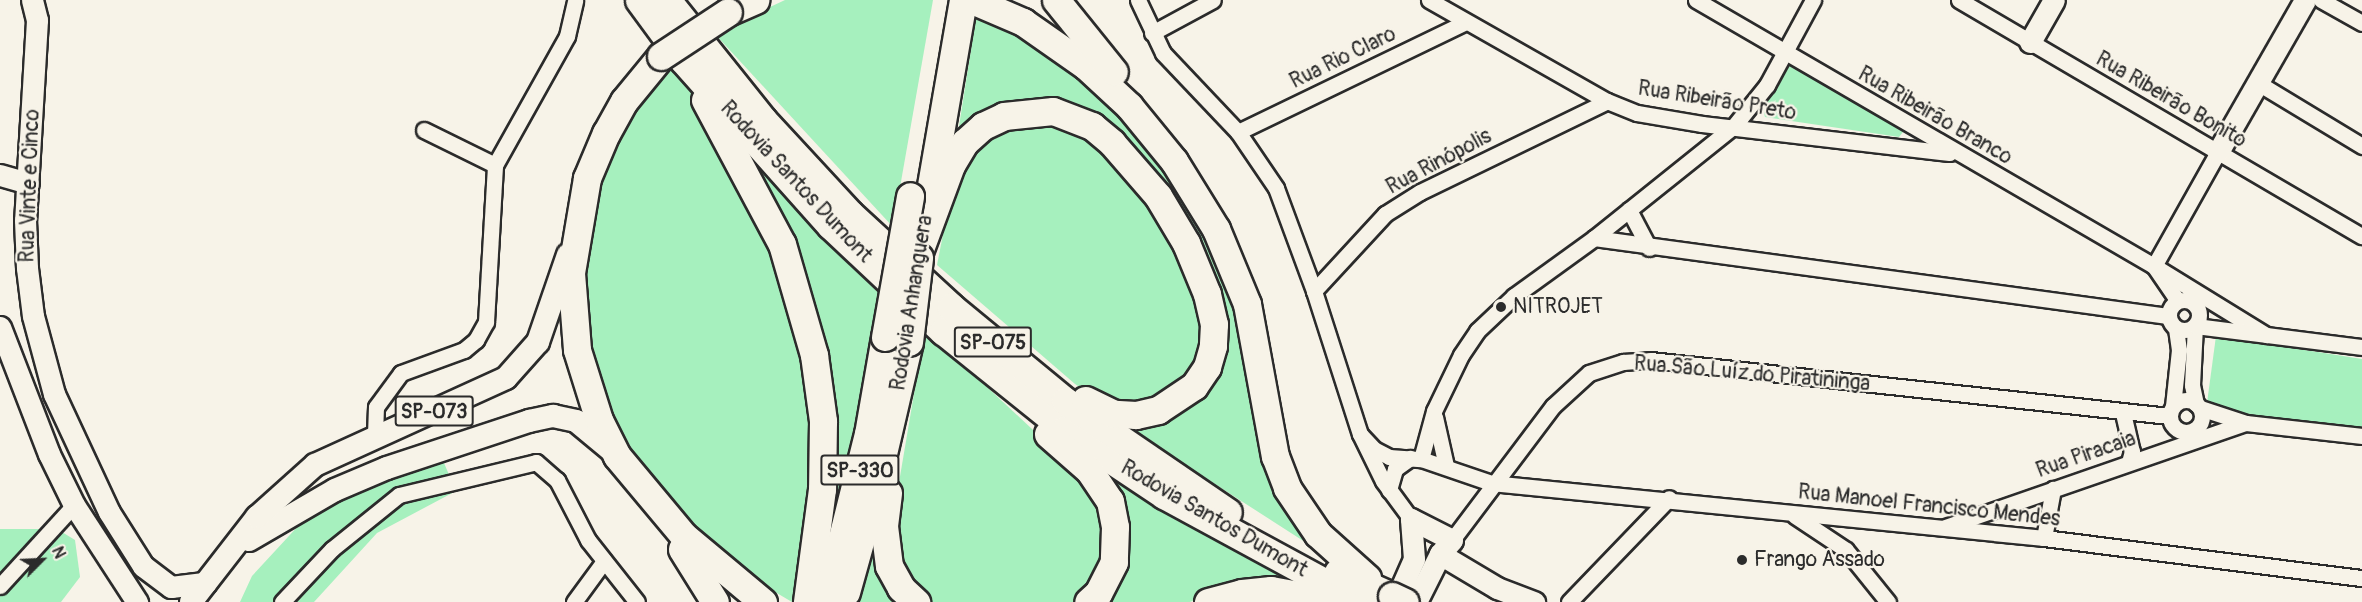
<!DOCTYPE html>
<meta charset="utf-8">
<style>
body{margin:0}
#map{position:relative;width:2362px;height:602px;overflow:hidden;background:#f7f3e8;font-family:Pangolin,sans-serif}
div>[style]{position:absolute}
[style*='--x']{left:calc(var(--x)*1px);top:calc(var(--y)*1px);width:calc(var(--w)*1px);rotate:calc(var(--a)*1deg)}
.green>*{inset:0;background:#a6f0be}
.roads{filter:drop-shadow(2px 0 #2b2b2b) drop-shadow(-2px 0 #2b2b2b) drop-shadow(0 2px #2b2b2b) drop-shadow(0 -2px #2b2b2b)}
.street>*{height:15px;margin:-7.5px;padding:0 7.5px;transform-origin:7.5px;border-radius:7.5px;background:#f7f3e8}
.street>.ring{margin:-7.5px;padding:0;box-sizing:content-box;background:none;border:15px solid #f7f3e8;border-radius:50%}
.secondary>*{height:21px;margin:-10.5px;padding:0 10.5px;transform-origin:10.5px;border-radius:10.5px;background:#f7f3e8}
.primary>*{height:22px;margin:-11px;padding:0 11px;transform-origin:11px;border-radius:11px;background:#f7f3e8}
.highway>*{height:27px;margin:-13.5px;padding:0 13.5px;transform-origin:13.5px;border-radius:13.5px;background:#f7f3e8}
.bridges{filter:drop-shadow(2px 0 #2b2b2b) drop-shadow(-2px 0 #2b2b2b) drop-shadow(0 2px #2b2b2b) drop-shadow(0 -2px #2b2b2b)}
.highway-bridge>*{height:27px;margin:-13.5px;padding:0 13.5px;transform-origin:13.5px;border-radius:13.5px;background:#f7f3e8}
.dots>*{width:16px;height:16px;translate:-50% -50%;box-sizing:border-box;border:3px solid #f7f3e8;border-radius:50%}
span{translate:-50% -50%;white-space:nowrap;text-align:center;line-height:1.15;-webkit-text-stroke:4.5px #f7f3e8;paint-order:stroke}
.shield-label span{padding:2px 4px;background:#f7f3e8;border:2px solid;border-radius:4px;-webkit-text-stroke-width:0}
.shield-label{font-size:20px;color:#2b2b2b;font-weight:700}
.street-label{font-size:21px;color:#2b2b2b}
.poi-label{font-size:21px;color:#2b2b2b}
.left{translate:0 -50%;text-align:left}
.north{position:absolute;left:12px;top:530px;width:60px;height:60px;-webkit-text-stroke:4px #f7f3e8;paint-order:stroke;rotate:66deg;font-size:16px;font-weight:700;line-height:24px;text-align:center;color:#2b2b2b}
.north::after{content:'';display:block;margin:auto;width:21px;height:27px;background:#2b2b2b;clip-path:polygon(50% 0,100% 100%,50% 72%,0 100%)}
</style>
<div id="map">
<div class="green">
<i style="clip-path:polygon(785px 0,933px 0,893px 227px,714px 33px)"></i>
<i style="clip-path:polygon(977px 11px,1050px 49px,1130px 117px,1211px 241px,1319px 551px,1120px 423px,1204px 390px,1200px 257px,1075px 112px,957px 139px)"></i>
<i style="clip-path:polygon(675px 65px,713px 125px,783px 279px,804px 371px,813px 456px,800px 602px,792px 602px,748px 576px,693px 527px,641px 466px,610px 409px,592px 355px,582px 279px,596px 192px,626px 120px,647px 90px,655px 87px)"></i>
<i style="clip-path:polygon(1794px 65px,1898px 125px,1903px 132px,1899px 137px,1765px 117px,1763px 110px,1786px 66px)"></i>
<i style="clip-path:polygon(1030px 118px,1083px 131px,1149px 198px,1203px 300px,1200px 368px,1149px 406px,1101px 401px,1075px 384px,937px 265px,945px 224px,964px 161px,988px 135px)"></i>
<i style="clip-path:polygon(756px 163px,881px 294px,861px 402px,824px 563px,833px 489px)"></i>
<i style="clip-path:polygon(925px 329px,1095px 488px,1112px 546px,1084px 602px,924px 602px,898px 567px,896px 500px)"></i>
<i style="clip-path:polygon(2216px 336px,2362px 359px,2362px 429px,2263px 418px,2207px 403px)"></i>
<i style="clip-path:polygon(441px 456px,456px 491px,377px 533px,314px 602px,240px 602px,252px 576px,300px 524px,311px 506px)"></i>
<i style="clip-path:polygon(1106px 474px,1283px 574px,1284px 580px,1216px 591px,1190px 602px,1105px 602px)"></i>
<i style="clip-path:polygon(0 529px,57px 529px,75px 540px,80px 577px,61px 602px,0 602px)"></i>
<i style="clip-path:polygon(877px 539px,903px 602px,859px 602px)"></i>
</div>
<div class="roads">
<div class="street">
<i style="--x:1138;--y:0;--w:59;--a:64.7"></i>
<i style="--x:1163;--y:53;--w:109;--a:46.5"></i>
<i style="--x:1238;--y:132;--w:68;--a:55.8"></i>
<i style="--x:1276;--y:188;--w:110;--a:69.7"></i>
<i style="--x:1314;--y:291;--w:150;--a:72.2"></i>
<i style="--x:1360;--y:434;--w:52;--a:63.9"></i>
<i style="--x:1383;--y:481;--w:47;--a:53.6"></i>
<i style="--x:1429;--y:0;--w:205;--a:29.6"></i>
<i style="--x:1607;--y:101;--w:32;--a:22"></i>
<i style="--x:1637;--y:113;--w:66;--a:9.6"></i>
<i style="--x:1702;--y:124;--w:249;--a:6.7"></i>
<i style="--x:1696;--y:0;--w:530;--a:30.15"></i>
<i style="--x:2154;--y:266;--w:42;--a:55.6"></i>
<i style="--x:1959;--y:0;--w:467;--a:30.4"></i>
<i style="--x:2321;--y:0;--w:47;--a:29.3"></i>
<i style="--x:1152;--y:33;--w:69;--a:-28.4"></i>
<i style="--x:2258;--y:83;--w:122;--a:31.2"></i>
<i style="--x:424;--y:130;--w:79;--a:26.2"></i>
<i style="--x:1238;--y:132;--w:253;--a:-25.8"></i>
<i style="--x:2218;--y:152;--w:131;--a:119.3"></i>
<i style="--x:2154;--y:266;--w:132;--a:31.6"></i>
<i style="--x:1629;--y:210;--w:43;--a:62.2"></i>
<i style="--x:1594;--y:238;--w:579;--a:7.74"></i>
<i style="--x:1314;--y:291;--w:105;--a:-47.3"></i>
<i style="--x:1385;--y:214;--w:41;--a:-32.2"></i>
<i style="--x:1420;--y:192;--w:208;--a:-25.9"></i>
<i class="ring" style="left:2169px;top:300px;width:15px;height:15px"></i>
<i class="ring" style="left:2170px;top:400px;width:17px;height:17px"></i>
<i style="--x:2196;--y:404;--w:19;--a:-102"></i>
<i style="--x:2192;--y:385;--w:59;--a:-87.1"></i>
<i style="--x:2195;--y:326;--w:168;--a:7.2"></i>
<i style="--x:2173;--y:406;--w:56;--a:-83.9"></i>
<i style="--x:2179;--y:350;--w:21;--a:-98"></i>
<i style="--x:2200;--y:408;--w:48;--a:18.1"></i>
<i style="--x:2246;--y:423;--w:117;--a:6.4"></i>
<i style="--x:2123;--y:413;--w:39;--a:77"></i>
<i style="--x:2132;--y:451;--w:11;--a:105"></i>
<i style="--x:1435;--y:417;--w:50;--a:77.3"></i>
<i style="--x:1360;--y:434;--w:21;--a:47"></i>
<i style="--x:1374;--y:449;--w:17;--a:28"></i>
<i style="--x:1389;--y:457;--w:32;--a:4"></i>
<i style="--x:1421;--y:459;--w:74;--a:18.9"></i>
<i style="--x:1491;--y:483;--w:556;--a:5.68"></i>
<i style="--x:2044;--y:538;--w:321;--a:7.2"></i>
<i style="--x:375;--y:435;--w:28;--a:-88"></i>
<i style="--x:376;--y:407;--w:42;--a:-53.7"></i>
<i style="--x:401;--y:373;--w:67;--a:-20.1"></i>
<i style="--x:464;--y:350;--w:16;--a:-40"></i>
<i style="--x:476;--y:340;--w:21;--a:-61"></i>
<i style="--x:486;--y:322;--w:157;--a:-86.7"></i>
<i style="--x:495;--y:165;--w:148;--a:-60.8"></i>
<i style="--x:567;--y:36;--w:37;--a:-77"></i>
<i style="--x:1421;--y:459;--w:50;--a:-74.8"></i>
<i style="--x:1434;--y:411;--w:62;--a:-64.3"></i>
<i style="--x:1461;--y:355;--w:29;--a:-56"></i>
<i style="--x:1477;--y:331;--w:51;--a:-43.4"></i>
<i style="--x:1514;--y:296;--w:99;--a:-35.9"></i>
<i style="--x:1594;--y:238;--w:179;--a:-38.7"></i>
<i style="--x:1734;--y:126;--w:53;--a:-51.2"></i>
<i style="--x:1767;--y:85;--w:97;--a:-61.6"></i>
<i style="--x:1389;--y:490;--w:22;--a:-74"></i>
<i style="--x:1395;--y:469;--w:19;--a:-36"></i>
<i style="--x:1795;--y:516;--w:61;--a:33.7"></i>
<i style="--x:1846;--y:550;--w:67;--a:51.1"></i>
<i style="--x:1945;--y:527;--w:318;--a:-19.1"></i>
<i style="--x:2044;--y:538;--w:50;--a:-79.6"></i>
<i style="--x:1452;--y:540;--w:168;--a:-53"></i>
<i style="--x:1553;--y:406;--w:49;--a:-42.5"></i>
<i style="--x:1589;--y:373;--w:36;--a:-18"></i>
<i style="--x:1623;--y:362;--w:27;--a:-4"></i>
<i style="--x:1650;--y:360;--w:522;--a:6.16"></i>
<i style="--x:0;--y:586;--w:110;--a:-47.6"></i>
<i style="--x:282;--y:602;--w:73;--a:-46.7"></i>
<i style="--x:332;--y:549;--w:86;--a:-38.9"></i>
<i style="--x:399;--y:495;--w:141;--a:-13.5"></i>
<i style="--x:536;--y:462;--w:28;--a:41"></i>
<i style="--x:557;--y:480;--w:68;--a:62.7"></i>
<i style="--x:588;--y:540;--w:79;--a:51.7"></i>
<i style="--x:574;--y:602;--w:51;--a:-53.8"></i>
<i style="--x:1569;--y:602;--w:144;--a:-46.1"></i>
</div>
<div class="secondary">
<i style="--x:32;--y:0;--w:21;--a:76"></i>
<i style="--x:37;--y:20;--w:200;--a:93.4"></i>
<i style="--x:25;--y:220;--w:48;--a:87.6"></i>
<i style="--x:27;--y:268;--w:48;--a:82.9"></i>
<i style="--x:33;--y:316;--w:81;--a:74.9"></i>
<i style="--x:54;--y:394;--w:130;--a:65"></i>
<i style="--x:109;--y:512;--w:64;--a:57.8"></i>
<i style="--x:143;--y:566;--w:35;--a:37"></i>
<i style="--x:171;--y:587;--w:35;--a:-7"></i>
<i style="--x:2030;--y:42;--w:48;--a:-60.3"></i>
<i style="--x:2218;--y:152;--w:175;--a:-60.2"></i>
<i style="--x:0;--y:175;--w:29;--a:16"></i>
<i style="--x:0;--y:327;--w:136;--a:68.9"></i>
<i style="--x:49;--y:454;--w:57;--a:63.9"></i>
<i style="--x:74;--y:505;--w:116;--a:57"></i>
<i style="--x:1411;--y:519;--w:46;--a:27.1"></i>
<i style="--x:1452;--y:540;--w:18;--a:131"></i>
<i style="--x:1440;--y:554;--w:54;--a:116.6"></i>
<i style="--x:1440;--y:554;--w:66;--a:30.8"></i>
<i style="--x:1497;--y:588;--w:40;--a:21"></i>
<i style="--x:1395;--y:602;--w:47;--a:-66.2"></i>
<i style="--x:1414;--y:559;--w:40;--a:-94.3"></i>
</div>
<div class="primary">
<i style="--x:249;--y:540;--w:99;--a:-30.2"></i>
<i style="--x:335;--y:490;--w:56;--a:-22.9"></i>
<i style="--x:387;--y:468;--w:150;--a:-18.3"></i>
<i style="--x:529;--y:421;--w:25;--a:-12"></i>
<i style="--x:553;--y:416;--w:24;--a:12"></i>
<i style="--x:576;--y:421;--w:45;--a:39.6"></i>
<i style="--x:191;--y:602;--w:108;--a:-52.2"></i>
<i style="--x:257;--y:517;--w:78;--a:-41.9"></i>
<i style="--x:315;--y:465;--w:210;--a:-24.5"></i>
<i style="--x:506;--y:378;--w:48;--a:-48.4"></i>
<i style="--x:538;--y:342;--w:92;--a:-71"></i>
</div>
<div class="highway">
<i style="--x:639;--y:0;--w:74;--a:53.7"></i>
<i style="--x:683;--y:60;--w:222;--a:48.3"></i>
<i style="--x:831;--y:226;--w:154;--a:43.2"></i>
<i style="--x:943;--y:331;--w:156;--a:38.8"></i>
<i style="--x:1065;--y:429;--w:119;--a:33.7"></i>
<i style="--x:1164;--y:495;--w:224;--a:28.5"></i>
<i style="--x:667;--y:0;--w:154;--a:51.3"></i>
<i style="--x:763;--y:120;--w:128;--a:47.2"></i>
<i style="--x:850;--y:214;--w:137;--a:42.6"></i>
<i style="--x:951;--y:307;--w:148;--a:39.5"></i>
<i style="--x:1065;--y:401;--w:197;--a:34.3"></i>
<i style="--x:972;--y:0;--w:56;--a:23.3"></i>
<i style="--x:1023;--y:22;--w:77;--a:34.9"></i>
<i style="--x:1086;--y:66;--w:59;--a:42.9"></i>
<i style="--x:1129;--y:106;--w:71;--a:50.7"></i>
<i style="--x:1174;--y:161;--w:80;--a:58.3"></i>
<i style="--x:1216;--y:229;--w:81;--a:67.5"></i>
<i style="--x:1247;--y:304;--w:155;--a:79.6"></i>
<i style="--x:1275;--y:456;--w:34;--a:69"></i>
<i style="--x:1287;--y:488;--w:55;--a:56"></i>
<i style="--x:1318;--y:534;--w:66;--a:41.9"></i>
<i style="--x:1056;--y:0;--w:92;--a:51.1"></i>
<i style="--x:728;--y:12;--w:30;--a:-24"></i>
<i style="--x:661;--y:56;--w:58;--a:129.4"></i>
<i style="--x:624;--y:101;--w:37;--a:119"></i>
<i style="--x:606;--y:133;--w:49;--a:112.9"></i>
<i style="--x:587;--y:178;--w:96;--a:99.6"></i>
<i style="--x:571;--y:273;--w:77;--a:85.5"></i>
<i style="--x:577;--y:350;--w:73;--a:72.6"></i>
<i style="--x:599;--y:420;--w:40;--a:63.4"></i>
<i style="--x:617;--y:456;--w:104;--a:50.1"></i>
<i style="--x:684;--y:536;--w:103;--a:39.9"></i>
<i style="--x:705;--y:100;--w:163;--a:61.9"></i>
<i style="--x:782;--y:244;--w:116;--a:73.9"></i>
<i style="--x:814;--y:355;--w:67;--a:82.2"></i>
<i style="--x:823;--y:421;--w:68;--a:90.8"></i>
<i style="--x:822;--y:489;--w:114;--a:97.6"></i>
<i style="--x:930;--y:191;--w:194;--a:-80.2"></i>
<i style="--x:920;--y:249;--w:90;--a:-69.7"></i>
<i style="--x:951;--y:165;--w:27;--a:-59"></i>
<i style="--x:965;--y:142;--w:24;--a:-42"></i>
<i style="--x:983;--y:126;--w:23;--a:-25"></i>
<i style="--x:1004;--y:116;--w:49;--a:-5.8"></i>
<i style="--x:1053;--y:111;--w:42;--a:21"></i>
<i style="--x:1092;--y:126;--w:26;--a:40"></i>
<i style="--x:1112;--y:143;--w:70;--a:49"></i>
<i style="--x:1158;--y:196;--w:55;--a:59.2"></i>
<i style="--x:1186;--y:243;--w:55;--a:67.6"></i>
<i style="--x:1207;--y:294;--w:31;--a:77"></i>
<i style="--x:1214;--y:324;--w:22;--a:93"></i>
<i style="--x:1213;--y:346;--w:22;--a:106"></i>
<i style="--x:1207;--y:367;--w:23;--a:124"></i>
<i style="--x:1194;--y:386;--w:43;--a:146.3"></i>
<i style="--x:1158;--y:410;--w:23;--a:167"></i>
<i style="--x:1136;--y:415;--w:22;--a:-177"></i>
<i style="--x:1114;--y:414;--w:32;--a:-154"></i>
<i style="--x:1048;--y:434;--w:55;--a:41.3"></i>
<i style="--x:1089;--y:470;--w:37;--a:56"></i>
<i style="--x:1110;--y:501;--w:26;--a:79"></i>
<i style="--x:1115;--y:527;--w:35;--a:92"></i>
<i style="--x:1114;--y:562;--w:35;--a:117"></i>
<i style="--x:1098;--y:593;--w:13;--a:138"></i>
<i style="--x:888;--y:493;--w:33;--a:97"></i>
<i style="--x:884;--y:526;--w:40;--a:82.9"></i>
<i style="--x:889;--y:566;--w:25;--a:61"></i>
<i style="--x:901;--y:588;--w:21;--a:43"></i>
<i style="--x:682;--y:549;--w:62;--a:58.1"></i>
<i style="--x:1338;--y:572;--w:59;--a:24"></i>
<i style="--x:846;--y:592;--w:108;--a:-74.4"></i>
<i style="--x:875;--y:488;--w:150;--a:-76.9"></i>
<i style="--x:826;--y:602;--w:173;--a:-76"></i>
<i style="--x:868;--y:434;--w:98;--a:-80.1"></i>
<i style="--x:1208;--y:602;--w:35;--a:-15"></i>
<i style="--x:1242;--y:593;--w:29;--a:-6"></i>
<i style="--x:1271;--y:590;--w:66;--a:10.5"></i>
</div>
</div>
<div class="bridges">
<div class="highway-bridge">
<i style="--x:661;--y:56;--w:80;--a:-33.3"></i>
<i style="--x:885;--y:337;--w:143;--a:-79.9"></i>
<i style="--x:909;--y:342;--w:85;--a:-83.2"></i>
<i style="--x:1392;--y:596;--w:14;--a:25"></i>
</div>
</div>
<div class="dots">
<i style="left:1501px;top:307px;background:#2b2b2b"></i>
<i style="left:1742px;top:560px;background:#2b2b2b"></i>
</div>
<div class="shield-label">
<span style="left:993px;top:342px">SP-075</span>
<span style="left:434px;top:411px">SP-073</span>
<span style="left:860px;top:470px">SP-330</span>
</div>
<div class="street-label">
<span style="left:1343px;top:58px;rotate:-26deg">Rua Rio Claro</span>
<span style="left:2171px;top:100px;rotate:30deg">Rua Ribeirão Bonito</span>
<span style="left:1717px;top:101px;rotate:9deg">Rua Ribeirão Preto</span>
<span style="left:1935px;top:116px;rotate:30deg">Rua Ribeirão Branco</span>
<span style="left:1439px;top:162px;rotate:-28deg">Rua Rinópolis</span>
<span style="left:796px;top:182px;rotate:47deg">Rodovia Santos Dumont</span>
<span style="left:30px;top:186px;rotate:-88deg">Rua Vinte e Cinco</span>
<span style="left:912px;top:303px;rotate:-81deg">Rodovia Anhanguera</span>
<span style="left:1752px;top:374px;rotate:5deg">Rua São Luíz do Piratininga</span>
<span style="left:2086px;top:455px;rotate:-19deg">Rua Piracaia</span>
<span style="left:1929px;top:506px;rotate:6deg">Rua Manoel Francisco Mendes</span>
<span style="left:1214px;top:519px;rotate:30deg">Rodovia Santos Dumont</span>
</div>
<div class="poi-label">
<span class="left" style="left:1513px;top:307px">NITROJET</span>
<span class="left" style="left:1754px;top:560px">Frango Assado</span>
</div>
<div class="north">N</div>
</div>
